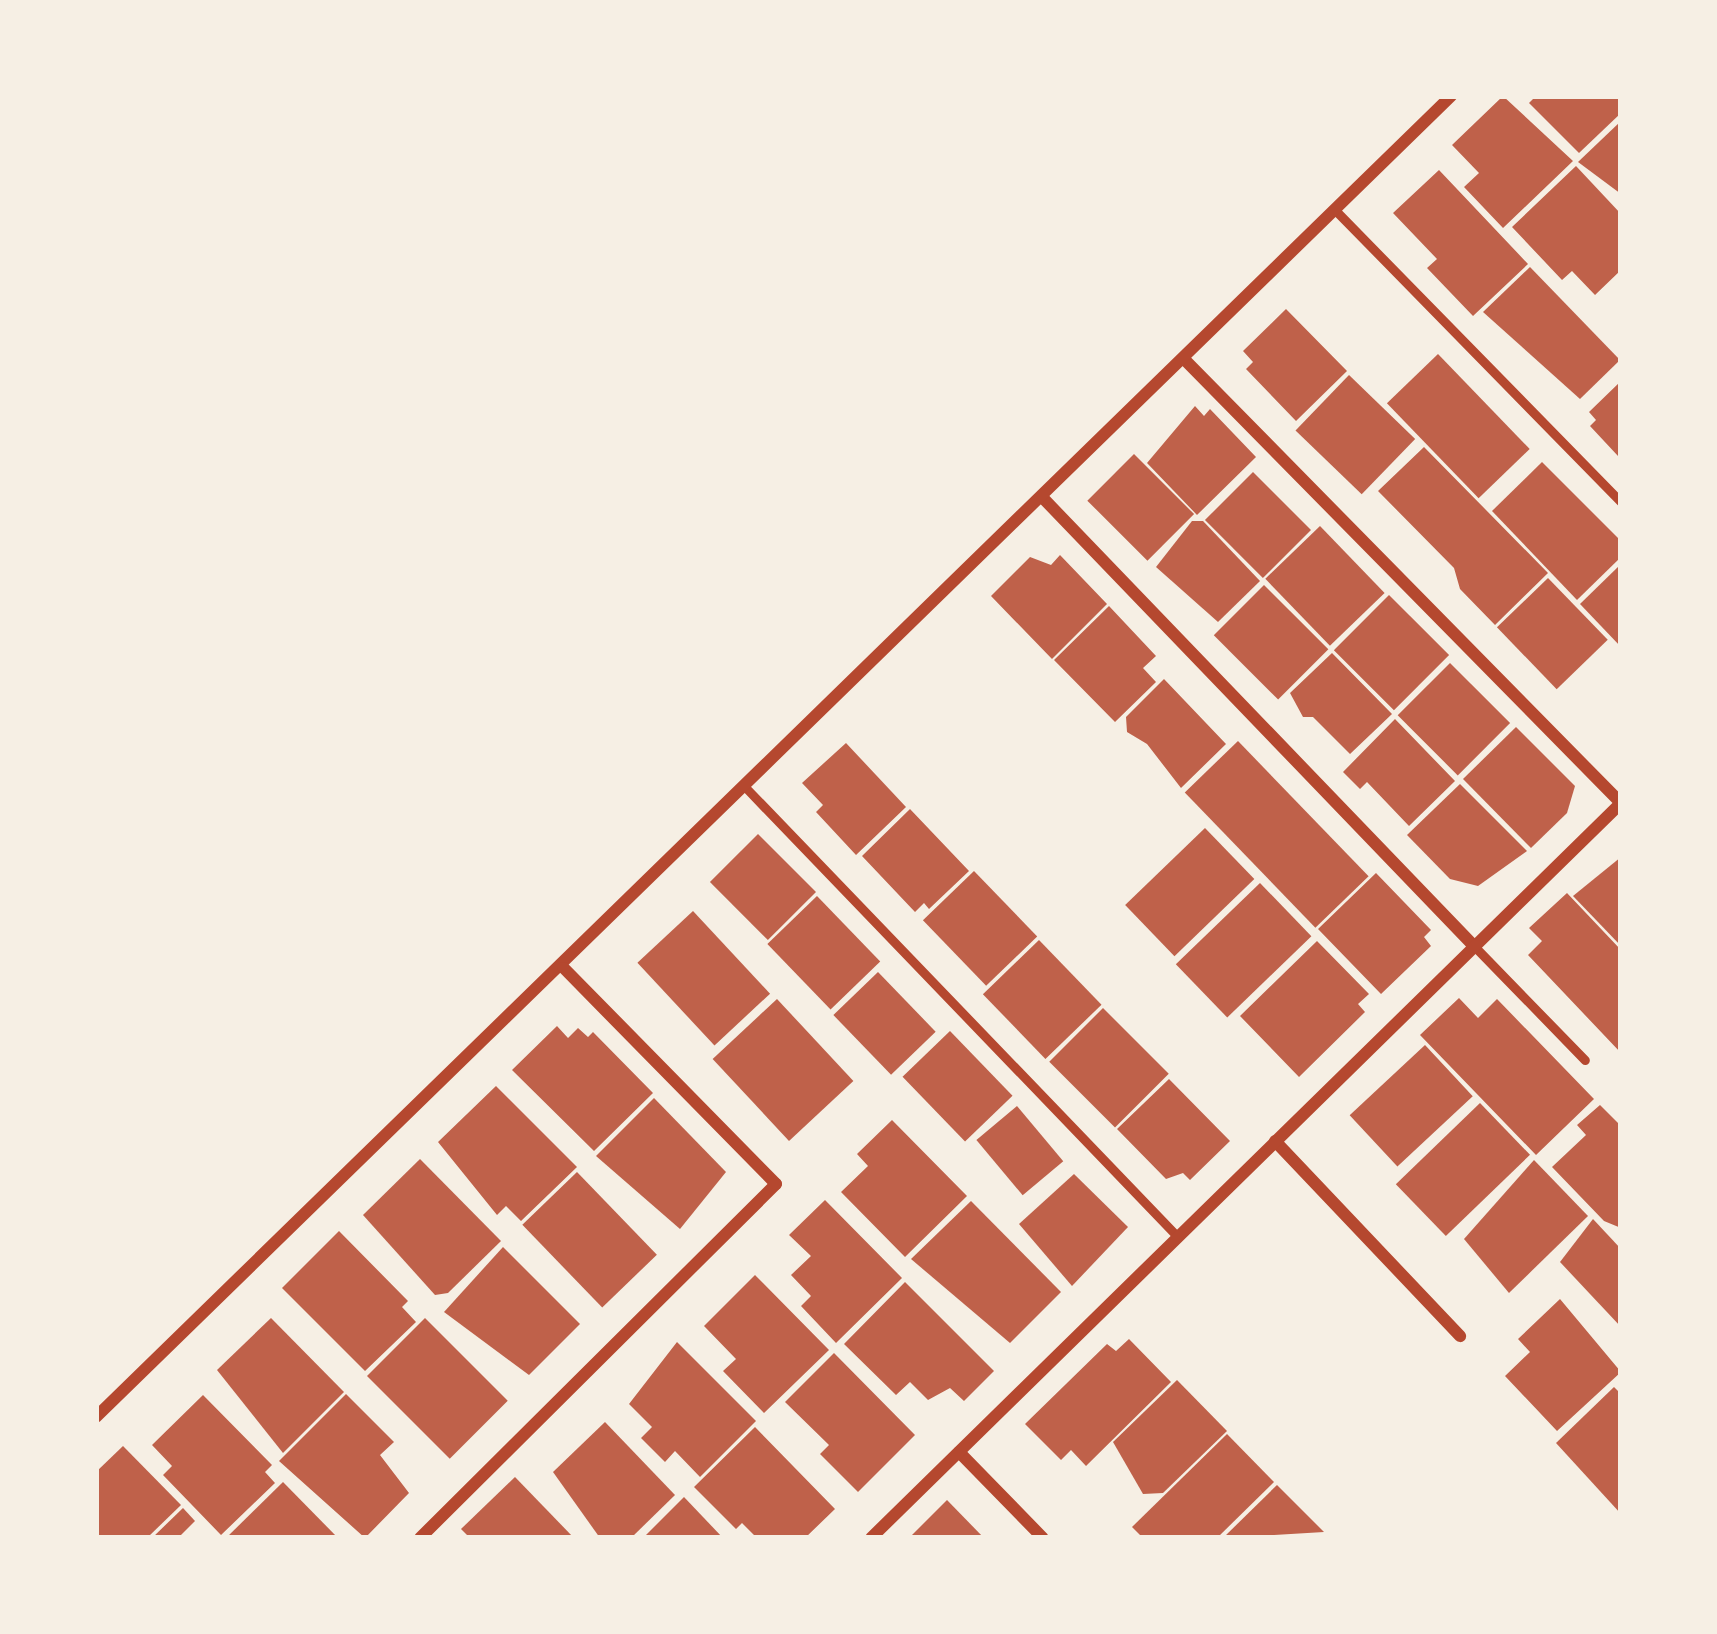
<!DOCTYPE html>
<style>
body{margin:0}
#map{position:relative;width:1717px;height:1634px;overflow:hidden;background:#f6efe4;font-family:Manrope,sans-serif}
div>[style]{position:absolute}
[style*='--x']{left:calc(var(--x)*1px);top:calc(var(--y)*1px);width:calc(var(--w)*1px);rotate:calc(var(--a)*1deg)}
.building>*{inset:0;background:#bf614a;transform-origin:0 0}
.service>*{height:9px;margin:-4.5px;padding:0 4.5px;transform-origin:4.5px;border-radius:4.5px;background:#b5482f}
.minor>*{height:12px;margin:-6px;padding:0 6px;transform-origin:6px;border-radius:6px;background:#b5482f}
span{translate:-50% -50%;white-space:nowrap;text-align:center;line-height:1.15;-webkit-text-stroke:12px #f6efe4;paint-order:stroke}
.frame{position:absolute;inset:0;border:99px solid #f6efe4;pointer-events:none}
</style>
<div id="map">
<div class="building">
<i style="clip-path:polygon(1503px 96px,1573px 161px,1503px 228px,1464px 187px,1479px 173px,1452px 145px)"></i>
<i style="clip-path:polygon(1536px 96px,1621px 96px,1621px 113px,1579px 153px,1529px 103px)"></i>
<i style="clip-path:polygon(1621px 121px,1621px 194px,1578px 162px)"></i>
<i style="clip-path:polygon(1576px 166px,1621px 214px,1621px 270px,1595px 295px,1572px 271px,1562px 280px,1512px 227px)"></i>
<i style="clip-path:polygon(1439px 170px,1528px 264px,1473px 316px,1427px 268px,1437px 259px,1393px 213px)"></i>
<i style="clip-path:polygon(1530px 267px,1620px 360px,1580px 399px,1483px 312px)"></i>
<i style="clip-path:polygon(1286px 309px,1347px 371px,1296px 421px,1246px 369px,1253px 362px,1243px 351px)"></i>
<i style="left:1438px;top:354px;width:132px;height:71px;rotate:46deg"></i>
<i style="left:1349px;top:375px;width:92px;height:77px;rotate:44deg"></i>
<i style="clip-path:polygon(1621px 381px,1621px 453px,1618px 456px,1590px 426px,1596px 420px,1589px 412px)"></i>
<i style="clip-path:polygon(1195px 406px,1204px 416px,1210px 409px,1256px 457px,1197px 515px,1147px 463px)"></i>
<i style="clip-path:polygon(1424px 447px,1548px 573px,1495px 625px,1460px 589px,1454px 568px,1378px 491px)"></i>
<i style="left:1134px;top:454px;width:85px;height:66px;rotate:45deg"></i>
<i style="clip-path:polygon(1542px 462px,1621px 541px,1621px 557px,1577px 600px,1492px 511px)"></i>
<i style="left:1253px;top:472px;width:82px;height:68px;rotate:45deg"></i>
<i style="clip-path:polygon(1192px 521px,1203px 521px,1260px 581px,1218px 622px,1156px 567px)"></i>
<i style="left:1320px;top:526px;width:93px;height:76px;rotate:46deg"></i>
<i style="clip-path:polygon(1060px 555px,1107px 604px,1052px 659px,991px 596px,1030px 557px,1051px 565px)"></i>
<i style="clip-path:polygon(1621px 564px,1621px 647px,1580px 604px)"></i>
<i style="left:1548px;top:578px;width:86px;height:71px;rotate:46deg"></i>
<i style="left:1264px;top:585px;width:91px;height:71px;rotate:45deg"></i>
<i style="left:1389px;top:595px;width:85px;height:78px;rotate:45deg"></i>
<i style="clip-path:polygon(1109px 606px,1156px 656px,1143px 668px,1156px 682px,1115px 722px,1054px 660px)"></i>
<i style="clip-path:polygon(1332px 653px,1392px 714px,1350px 754px,1313px 717px,1303px 717px,1290px 693px)"></i>
<i style="left:1450px;top:663px;width:85px;height:74px;rotate:45deg"></i>
<i style="clip-path:polygon(1164px 679px,1226px 744px,1181px 788px,1147px 744px,1127px 732px,1126px 717px)"></i>
<i style="clip-path:polygon(1395px 719px,1455px 781px,1409px 826px,1367px 782px,1360px 789px,1343px 772px)"></i>
<i style="clip-path:polygon(1516px 727px,1575px 786px,1567px 813px,1531px 848px,1463px 779px)"></i>
<i style="left:1238px;top:741px;width:188px;height:74px;rotate:46deg"></i>
<i style="clip-path:polygon(846px 743px,906px 807px,856px 855px,816px 812px,823px 805px,802px 783px)"></i>
<i style="clip-path:polygon(1460px 784px,1527px 851px,1478px 886px,1450px 879px,1407px 835px)"></i>
<i style="clip-path:polygon(910px 809px,969px 871px,929px 909px,924px 903px,915px 912px,862px 856px)"></i>
<i style="left:1205px;top:828px;width:71px;height:111px;rotate:46deg"></i>
<i style="left:758px;top:834px;width:82px;height:68px;rotate:45deg"></i>
<i style="clip-path:polygon(1621px 857px,1621px 946px,1573px 896px)"></i>
<i style="left:974px;top:871px;width:91px;height:71px;rotate:46deg"></i>
<i style="clip-path:polygon(1376px 873px,1431px 930px,1424px 937px,1431px 946px,1381px 994px,1318px 929px)"></i>
<i style="left:1260px;top:883px;width:74px;height:117px;rotate:46deg"></i>
<i style="clip-path:polygon(1567px 893px,1621px 950px,1621px 1053px,1528px 955px,1542px 941px,1529px 928px)"></i>
<i style="left:817px;top:896px;width:91px;height:69px;rotate:46deg"></i>
<i style="left:693px;top:911px;width:113px;height:76px;rotate:47deg"></i>
<i style="left:1039px;top:940px;width:90px;height:78px;rotate:46deg"></i>
<i style="clip-path:polygon(1317px 941px,1369px 994px,1358px 1004px,1365px 1012px,1299px 1077px,1240px 1016px)"></i>
<i style="left:878px;top:972px;width:83px;height:62px;rotate:46deg"></i>
<i style="clip-path:polygon(1459px 998px,1478px 1018px,1497px 999px,1594px 1099px,1536px 1155px,1420px 1035px)"></i>
<i style="left:777px;top:999px;width:112px;height:88px;rotate:47deg"></i>
<i style="left:1103px;top:1008px;width:93px;height:76px;rotate:45deg"></i>
<i style="clip-path:polygon(557px 1026px,568px 1038px,578px 1028px,588px 1037px,593px 1032px,653px 1093px,594px 1151px,512px 1070px)"></i>
<i style="left:950px;top:1031px;width:90px;height:66px;rotate:46deg"></i>
<i style="left:1425px;top:1045px;width:70px;height:103px;rotate:47deg"></i>
<i style="clip-path:polygon(1169px 1079px,1230px 1141px,1190px 1180px,1183px 1173px,1166px 1179px,1117px 1129px)"></i>
<i style="clip-path:polygon(496px 1086px,577px 1167px,521px 1221px,506px 1206px,497px 1215px,438px 1142px)"></i>
<i style="clip-path:polygon(654px 1098px,726px 1172px,680px 1229px,596px 1156px)"></i>
<i style="left:1480px;top:1103px;width:72px;height:117px;rotate:46deg"></i>
<i style="clip-path:polygon(1600px 1105px,1621px 1126px,1621px 1228px,1604px 1221px,1552px 1167px,1586px 1135px,1577px 1125px)"></i>
<i style="left:1017px;top:1106px;width:72px;height:53px;rotate:50deg"></i>
<i style="clip-path:polygon(892px 1120px,967px 1196px,905px 1257px,841px 1192px,868px 1166px,857px 1154px)"></i>
<i style="clip-path:polygon(420px 1159px,501px 1241px,448px 1293px,435px 1295px,363px 1215px)"></i>
<i style="clip-path:polygon(1534px 1160px,1588px 1216px,1509px 1293px,1464px 1239px)"></i>
<i style="left:577px;top:1172px;width:115px;height:76px;rotate:46deg"></i>
<i style="clip-path:polygon(1074px 1174px,1128px 1227px,1072px 1286px,1019px 1224px)"></i>
<i style="clip-path:polygon(825px 1200px,902px 1278px,836px 1343px,801px 1306px,811px 1296px,791px 1275px,811px 1256px,789px 1235px)"></i>
<i style="clip-path:polygon(971px 1201px,1061px 1292px,1010px 1343px,911px 1259px)"></i>
<i style="clip-path:polygon(1593px 1219px,1621px 1249px,1621px 1327px,1560px 1262px)"></i>
<i style="clip-path:polygon(339px 1231px,408px 1301px,402px 1307px,416px 1322px,365px 1371px,282px 1288px)"></i>
<i style="clip-path:polygon(503px 1247px,580px 1324px,529px 1375px,444px 1312px)"></i>
<i style="clip-path:polygon(755px 1275px,829px 1350px,764px 1413px,723px 1371px,736px 1359px,704px 1326px)"></i>
<i style="clip-path:polygon(905px 1282px,994px 1371px,964px 1401px,950px 1388px,928px 1400px,910px 1382px,896px 1395px,844px 1344px)"></i>
<i style="clip-path:polygon(1560px 1299px,1621px 1372px,1557px 1431px,1505px 1376px,1530px 1352px,1518px 1339px)"></i>
<i style="clip-path:polygon(271px 1318px,344px 1392px,283px 1453px,217px 1370px)"></i>
<i style="left:425px;top:1318px;width:117px;height:82px;rotate:45deg"></i>
<i style="clip-path:polygon(1129px 1339px,1171px 1382px,1086px 1466px,1071px 1450px,1061px 1460px,1025px 1424px,1107px 1344px,1116px 1351px)"></i>
<i style="clip-path:polygon(677px 1342px,756px 1421px,700px 1477px,675px 1451px,665px 1462px,641px 1438px,652px 1427px,629px 1404px)"></i>
<i style="clip-path:polygon(834px 1353px,915px 1435px,858px 1492px,820px 1454px,829px 1445px,785px 1402px)"></i>
<i style="clip-path:polygon(1177px 1380px,1227px 1431px,1163px 1493px,1143px 1494px,1113px 1442px)"></i>
<i style="clip-path:polygon(1614px 1387px,1621px 1394px,1621px 1514px,1556px 1443px)"></i>
<i style="clip-path:polygon(346px 1394px,394px 1442px,380px 1455px,409px 1493px,365px 1538px,279px 1461px)"></i>
<i style="clip-path:polygon(203px 1395px,272px 1465px,265px 1472px,275px 1483px,221px 1535px,163px 1475px,172px 1466px,152px 1445px)"></i>
<i style="clip-path:polygon(605px 1422px,675px 1495px,631px 1538px,600px 1538px,553px 1472px)"></i>
<i style="clip-path:polygon(755px 1427px,835px 1509px,805px 1538px,757px 1538px,742px 1523px,736px 1529px,694px 1487px)"></i>
<i style="clip-path:polygon(1227px 1434px,1274px 1482px,1217px 1538px,1143px 1538px,1132px 1527px)"></i>
<i style="clip-path:polygon(123px 1446px,181px 1505px,147px 1538px,96px 1538px,96px 1472px)"></i>
<i style="clip-path:polygon(515px 1477px,574px 1538px,470px 1538px,461px 1529px)"></i>
<i style="clip-path:polygon(283px 1482px,338px 1538px,226px 1538px)"></i>
<i style="clip-path:polygon(1277px 1485px,1324px 1532px,1223px 1538px)"></i>
<i style="clip-path:polygon(684px 1497px,723px 1538px,643px 1538px)"></i>
<i style="clip-path:polygon(947px 1500px,984px 1538px,909px 1538px)"></i>
<i style="clip-path:polygon(183px 1508px,195px 1521px,178px 1538px,152px 1538px)"></i>
</div>
<div class="service">
<i style="--x:1337;--y:212;--w:406;--a:45.6"></i>
<i style="--x:747;--y:789;--w:622;--a:46.11"></i>
<i style="--x:1474;--y:946;--w:159;--a:45.8"></i>
</div>
<div class="minor">
<i style="--x:1184;--y:359;--w:623;--a:45.46"></i>
<i style="--x:1042;--y:497;--w:623;--a:46.11"></i>
<i style="--x:1275;--y:1141;--w:269;--a:46.5"></i>
<i style="--x:96;--y:1417;--w:1892;--a:-44.27"></i>
<i style="--x:959;--y:1452;--w:120;--a:45.7"></i>
<i style="--x:420;--y:1538;--w:502;--a:-44.84"></i>
<i style="--x:776;--y:1184;--w:303;--a:-134.5"></i>
<i style="--x:871;--y:1538;--w:1050;--a:-44.42"></i>
</div>
<div class="frame"></div>
</div>
